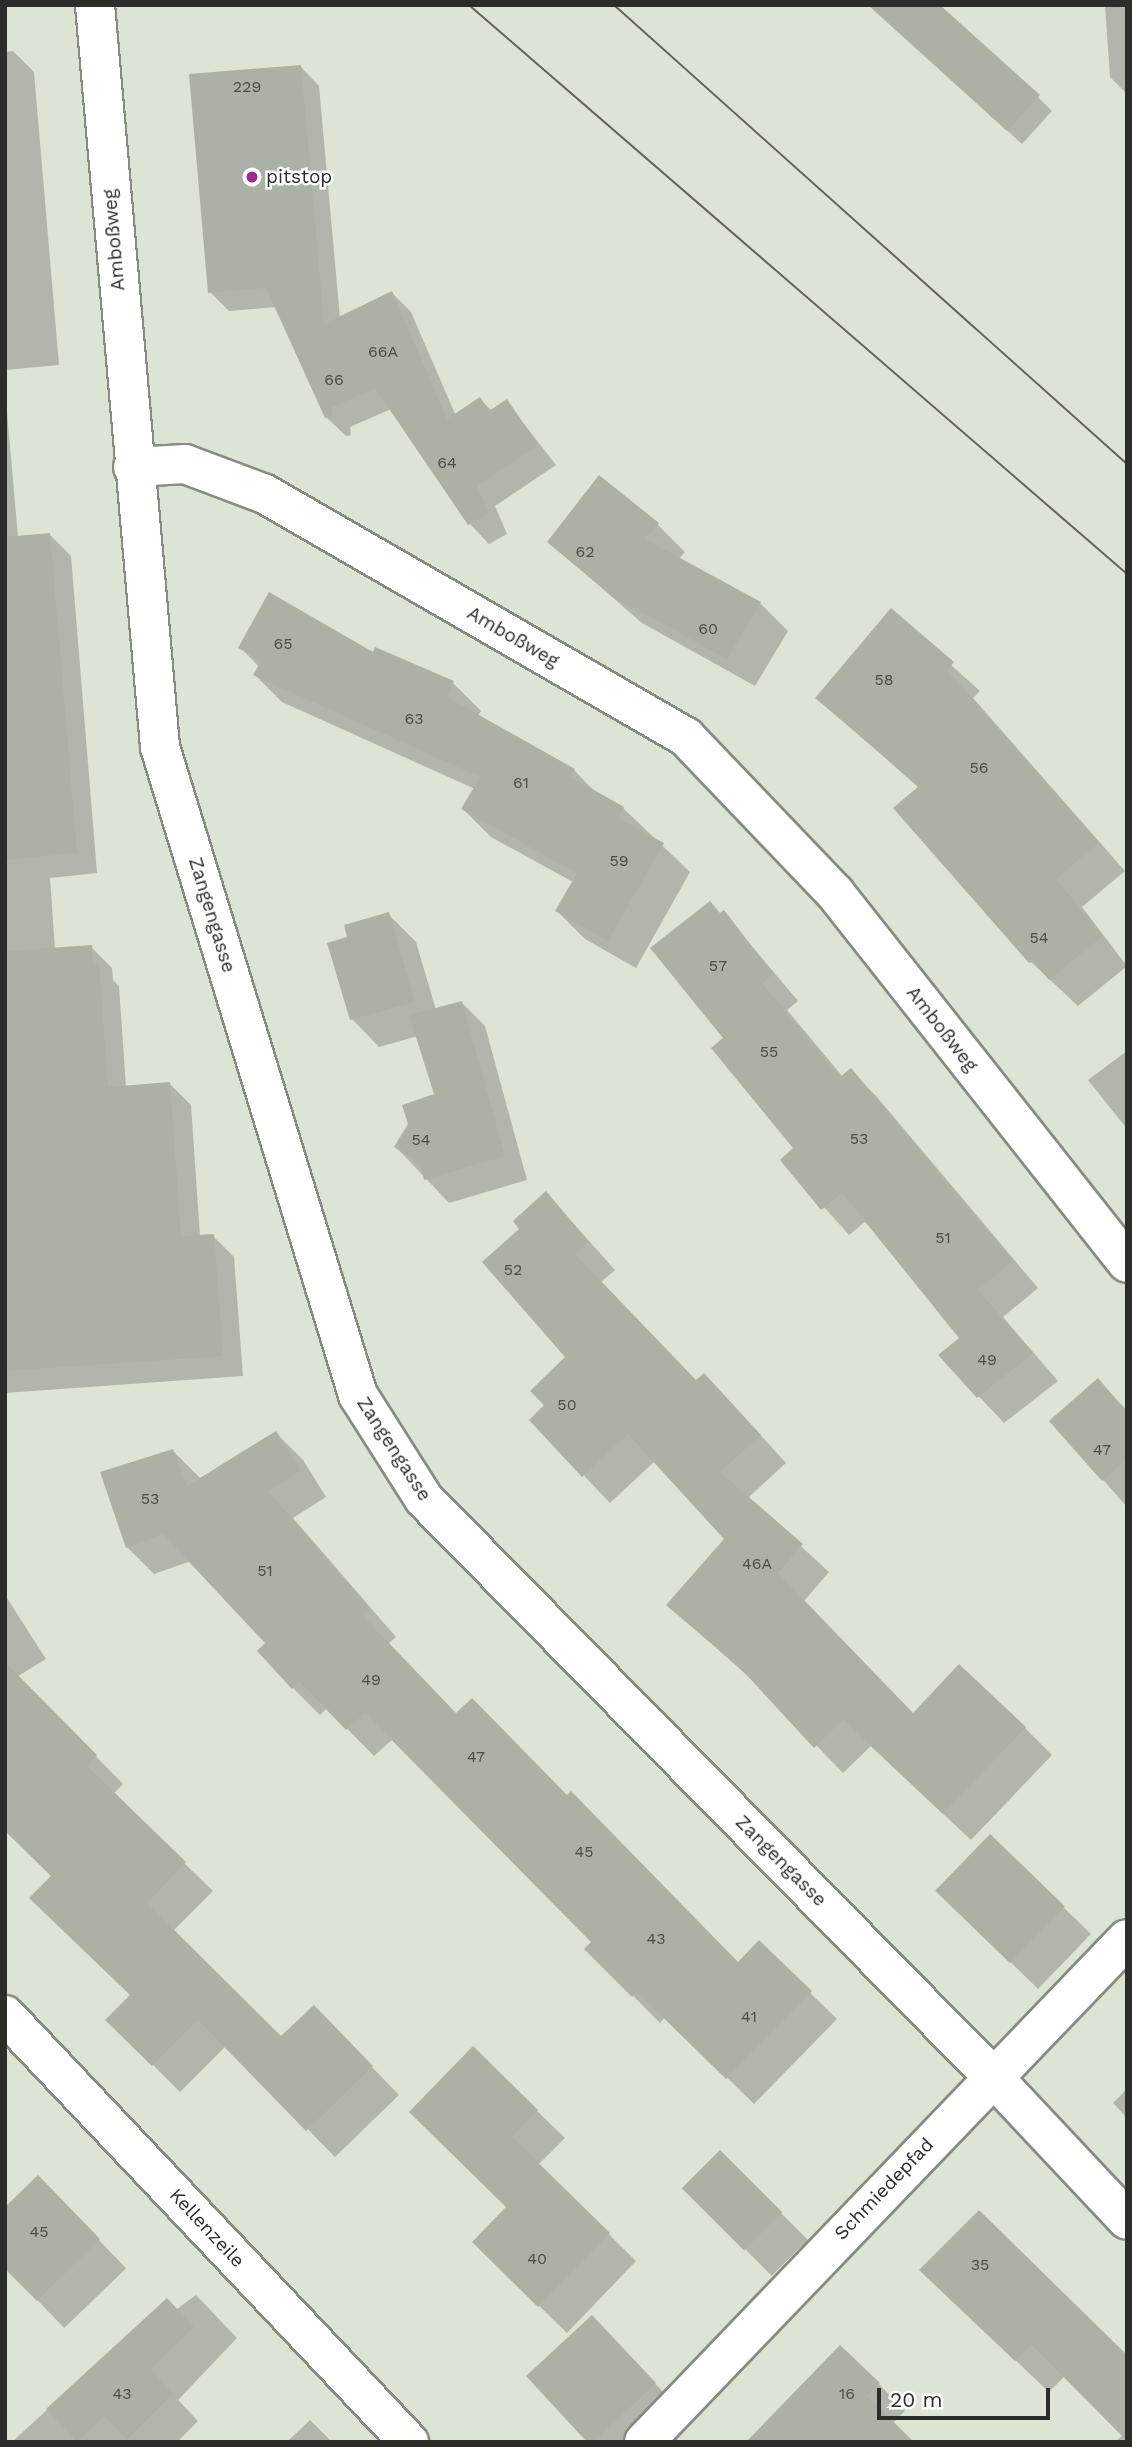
<!DOCTYPE html>
<meta charset="utf-8">
<style>
body{margin:0}
#map{position:relative;width:1132px;height:2447px;overflow:hidden;background:#dce4d6;font-family:"Work Sans",sans-serif}
div>[style]{position:absolute}
[style*='--x']{left:calc(var(--x)*1px);top:calc(var(--y)*1px);width:calc(var(--w)*1px);rotate:calc(var(--a)*1deg)}
.shadow>*{inset:0;background:#0003;transform-origin:0 0}
.building>*{inset:0;background:#abb2a5;transform-origin:0 0}
.roads{filter:drop-shadow(2px 0 #868c80) drop-shadow(-2px 0 #868c80) drop-shadow(0 2px #868c80) drop-shadow(0 -2px #868c80)}
.minor>*{height:38px;margin:-19px;padding:0 19px;transform-origin:19px;border-radius:19px;background:#fff}
.tram>*{height:2px;margin:-1px;padding:0 1px;transform-origin:1px;border-radius:1px;background:#60645d}
.dots>*{width:19px;height:19px;translate:-50% -50%;box-sizing:border-box;border:4px solid #fff;border-radius:50%}
span{translate:-50% -50%;white-space:nowrap;text-align:center;line-height:1.15;-webkit-text-stroke:5px #fff;paint-order:stroke}
.number-label{font-size:16px;color:#4a4e47}
.number-label span{-webkit-text-stroke-width:0}
.poi-label{font-size:19px;color:#2a2d28}
.left{translate:0 -50%;text-align:left}
.street-label{font-size:19px;color:#2a2d28}
.frame{position:absolute;inset:0;border:7px solid #2a2d28;pointer-events:none}
.scale{position:absolute;left:877px;top:2388px;width:173px;height:32px;box-sizing:border-box;border:4px solid #2a2d28;border-top:0;padding-left:9px;font-size:21px;line-height:24px;white-space:nowrap;color:#2a2d28;-webkit-text-stroke:5px #fff;paint-order:stroke}
</style>
<div id="map">
<div class="shadow">
<i style="clip-path:polygon(1105px 5px,1127px 5px,1127px 94px,1110px 77px)"></i>
<i style="clip-path:polygon(909px 41px,1038px 97px,1052px 111px,1022px 144px)"></i>
<i style="clip-path:polygon(13px 51px,34px 72px,59px 365px,5px 370px,5px 52px)"></i>
<i style="clip-path:polygon(300px 66px,319px 86px,340px 318px,392px 293px,411px 312px,456px 416px,480px 399px,492px 411px,507px 402px,556px 465px,495px 506px,507px 534px,489px 544px,470px 524px,391px 409px,350px 427px,351px 435px,346px 436px,326px 417px,277px 307px,229px 311px,210px 292px)"></i>
<i style="clip-path:polygon(5px 389px,18px 537px,50px 535px,71px 556px,97px 873px,50px 878px,55px 949px,91px 947px,112px 968px,113px 980px,119px 986px,126px 1087px,170px 1084px,191px 1105px,200px 1236px,213px 1236px,234px 1257px,243px 1376px,5px 1393px)"></i>
<i style="clip-path:polygon(657px 524px,685px 552px,679px 559px,760px 603px,788px 631px,755px 686px,642px 623px,549px 542px)"></i>
<i style="clip-path:polygon(891px 611px,980px 691px,973px 698px,1125px 871px,1082px 907px,1127px 966px,1078px 1006px,1031px 962px,919px 788px,817px 698px)"></i>
<i style="clip-path:polygon(240px 647px,374px 654px,453px 683px,481px 711px,478px 716px,574px 770px,598px 795px,623px 808px,690px 872px,636px 968px,585px 939px,557px 911px,573px 882px,491px 837px,463px 809px,475px 789px,282px 702px,255px 675px,259px 667px)"></i>
<i style="clip-path:polygon(724px 913px,798px 1001px,787px 1010px,843px 1077px,851px 1071px,877px 1097px,1038px 1288px,1003px 1317px,1058px 1381px,1004px 1423px,940px 1355px,962px 1338px,866px 1221px,849px 1235px,782px 1160px,796px 1149px,725px 1039px)"></i>
<i style="clip-path:polygon(388px 914px,416px 942px,436px 1010px,462px 1003px,485px 1026px,527px 1180px,449px 1203px,396px 1147px,436px 1095px,418px 1036px,379px 1047px,352px 1019px,350px 939px)"></i>
<i style="clip-path:polygon(1127px 1051px,1127px 1129px,1088px 1080px)"></i>
<i style="clip-path:polygon(546px 1193px,615px 1270px,601px 1282px,696px 1382px,731px 1403px,786px 1463px,748px 1498px,829px 1572px,804px 1601px,914px 1715px,1025px 1728px,1052px 1755px,971px 1840px,871px 1746px,843px 1773px,762px 1689px,669px 1605px,726px 1539px,655px 1461px,610px 1503px,531px 1420px,546px 1405px,568px 1357px,521px 1229px)"></i>
<i style="clip-path:polygon(1097px 1381px,1127px 1410px,1127px 1507px,1051px 1421px)"></i>
<i style="clip-path:polygon(276px 1433px,303px 1460px,326px 1497px,293px 1518px,396px 1637px,388px 1644px,456px 1715px,567px 1797px,738px 1964px,759px 1943px,837px 2019px,754px 2104px,665px 2017px,660px 2023px,587px 1949px,593px 1942px,393px 1739px,374px 1756px,327px 1708px,320px 1715px,293px 1688px,268px 1643px,191px 1561px,154px 1574px,127px 1547px,173px 1451px,201px 1479px)"></i>
<i style="clip-path:polygon(5px 1595px,46px 1659px,5px 1684px)"></i>
<i style="clip-path:polygon(39px 1698px,123px 1784px,113px 1794px,213px 1891px,173px 1931px,281px 2039px,341px 2035px,399px 2095px,335px 2157px,226px 2046px,180px 2092px,108px 2020px,132px 1995px,53px 1876px)"></i>
<i style="clip-path:polygon(1063px 1907px,1091px 1934px,1038px 1989px,966px 1919px)"></i>
<i style="clip-path:polygon(473px 2049px,565px 2138px,538px 2165px,636px 2261px,567px 2333px,502px 2270px,508px 2207px)"></i>
<i style="clip-path:polygon(1127px 2089px,1127px 2118px,1113px 2103px)"></i>
<i style="left:720px;top:2152px;width:124px;height:51px;rotate:45deg"></i>
<i style="left:65px;top:2205px;width:88px;height:86px;rotate:46deg"></i>
<i style="clip-path:polygon(196px 2295px,237px 2338px,178px 2400px,198px 2421px,177px 2442px,12px 2442px,74px 2385px)"></i>
<i style="clip-path:polygon(954px 2302px,1127px 2358px,1127px 2442px,1115px 2442px,1123px 2435px,1065px 2376px,1049px 2392px)"></i>
<i style="clip-path:polygon(619px 2345px,682px 2412px,650px 2442px,590px 2442px)"></i>
<i style="clip-path:polygon(879px 2384px,905px 2411px,892px 2424px,747px 2442px)"></i>
<i style="clip-path:polygon(310px 2420px,332px 2442px,287px 2442px)"></i>
</div>
<div class="building">
<i style="clip-path:polygon(868px 5px,940px 5px,1040px 95px,1007px 131px)"></i>
<i style="clip-path:polygon(301px 65px,324px 324px,392px 291px,447px 419px,480px 397px,489px 411px,507px 399px,538px 445px,477px 486px,489px 514px,468px 525px,375px 388px,331px 408px,332px 416px,325px 418px,266px 288px,208px 293px,189px 74px)"></i>
<i style="clip-path:polygon(599px 475px,659px 523px,645px 539px,761px 602px,727px 659px,612px 596px,547px 542px)"></i>
<i style="clip-path:polygon(50px 533px,77px 853px,5px 860px,5px 537px)"></i>
<i style="clip-path:polygon(269px 592px,373px 652px,375px 647px,454px 681px,447px 697px,575px 769px,571px 777px,624px 807px,618px 818px,664px 843px,608px 941px,555px 911px,577px 873px,461px 809px,480px 777px,253px 675px,261px 661px,238px 648px)"></i>
<i style="clip-path:polygon(891px 608px,954px 662px,947px 670px,1099px 843px,1056px 879px,1103px 936px,1049px 980px,1033px 961px,1029px 963px,893px 808px,919px 786px,815px 698px)"></i>
<i style="clip-path:polygon(710px 901px,720px 913px,724px 910px,773px 974px,762px 983px,840px 1077px,851px 1068px,1013px 1261px,978px 1290px,1033px 1353px,977px 1398px,938px 1355px,959px 1338px,842px 1193px,821px 1210px,780px 1160px,793px 1148px,711px 1048px,723px 1038px,650px 948px)"></i>
<i style="clip-path:polygon(389px 912px,415px 1002px,350px 1020px,327px 943px,347px 937px,344px 925px)"></i>
<i style="clip-path:polygon(92px 945px,93px 963px,99px 963px,108px 1087px,170px 1082px,181px 1236px,214px 1234px,223px 1356px,5px 1371px,5px 951px)"></i>
<i style="clip-path:polygon(462px 1001px,505px 1156px,424px 1180px,420px 1164px,394px 1147px,408px 1124px,402px 1105px,434px 1094px,409px 1015px)"></i>
<i style="clip-path:polygon(546px 1191px,589px 1242px,575px 1254px,696px 1380px,704px 1373px,761px 1435px,720px 1472px,803px 1544px,778px 1573px,913px 1713px,959px 1664px,1026px 1727px,943px 1814px,843px 1720px,814px 1748px,742px 1670px,666px 1605px,724px 1539px,628px 1434px,582px 1477px,529px 1420px,544px 1405px,530px 1391px,565px 1357px,482px 1262px,519px 1229px,513px 1221px)"></i>
<i style="clip-path:polygon(1098px 1378px,1127px 1412px,1127px 1459px,1102px 1481px,1049px 1421px)"></i>
<i style="clip-path:polygon(276px 1431px,301px 1470px,268px 1491px,370px 1609px,363px 1616px,456px 1713px,472px 1698px,567px 1795px,571px 1791px,738px 1962px,759px 1940px,812px 1991px,726px 2079px,637px 1992px,632px 1997px,584px 1949px,591px 1942px,365px 1713px,346px 1730px,299px 1681px,292px 1689px,257px 1651px,265px 1643px,163px 1534px,126px 1548px,100px 1472px,173px 1449px,187px 1486px)"></i>
<i style="clip-path:polygon(5px 1662px,97px 1755px,87px 1766px,186px 1862px,147px 1903px,281px 2036px,314px 2005px,373px 2066px,306px 2131px,198px 2020px,152px 2066px,105px 2020px,130px 1995px,29px 1898px,51px 1876px,5px 1831px)"></i>
<i style="left:990px;top:1834px;width:104px;height:79px;rotate:44deg"></i>
<i style="clip-path:polygon(473px 2046px,538px 2110px,512px 2137px,610px 2233px,538px 2307px,472px 2242px,506px 2207px,409px 2112px)"></i>
<i style="left:720px;top:2150px;width:88px;height:54px;rotate:45deg"></i>
<i style="clip-path:polygon(38px 2175px,100px 2239px,37px 2301px,5px 2269px,5px 2207px)"></i>
<i style="clip-path:polygon(979px 2210px,1127px 2355px,1127px 2441px,1031px 2344px,1015px 2361px,919px 2270px)"></i>
<i style="clip-path:polygon(167px 2298px,194px 2327px,151px 2369px,173px 2394px,127px 2440px,104px 2416px,77px 2442px,46px 2409px)"></i>
<i style="clip-path:polygon(592px 2315px,656px 2383px,593px 2442px,587px 2442px,526px 2376px)"></i>
<i style="clip-path:polygon(840px 2345px,880px 2383px,867px 2396px,914px 2442px,746px 2442px)"></i>
</div>
<div class="roads">
<div class="minor">
<i style="--x:95;--y:5;--w:745;--a:84.99"></i>
<i style="--x:160;--y:747;--w:678;--a:73.01"></i>
<i style="--x:358;--y:1395;--w:123;--a:57.6"></i>
<i style="--x:424;--y:1499;--w:810;--a:45.45"></i>
<i style="--x:992;--y:2076;--w:197;--a:46.8"></i>
<i style="--x:133;--y:467;--w:52;--a:-3.3"></i>
<i style="--x:185;--y:464;--w:85;--a:20.6"></i>
<i style="--x:265;--y:494;--w:486;--a:30"></i>
<i style="--x:686;--y:737;--w:216;--a:46.3"></i>
<i style="--x:835;--y:893;--w:471;--a:51.7"></i>
<i style="--x:5;--y:2015;--w:588;--a:46.59"></i>
<i style="--x:644;--y:2442;--w:697;--a:-46.16"></i>
</div>
</div>
<div class="tram">
<i style="--x:469;--y:5;--w:870;--a:40.85"></i>
<i style="--x:614;--y:5;--w:688;--a:41.82"></i>
</div>
<div class="dots">
<i style="left:252px;top:177px;background:#9a2d8d"></i>
</div>
<div class="number-label">
<span style="left:247px;top:87px">229</span>
<span style="left:383px;top:352px">66A</span>
<span style="left:334px;top:380px">66</span>
<span style="left:447px;top:463px">64</span>
<span style="left:585px;top:552px">62</span>
<span style="left:708px;top:629px">60</span>
<span style="left:283px;top:644px">65</span>
<span style="left:884px;top:680px">58</span>
<span style="left:414px;top:719px">63</span>
<span style="left:979px;top:768px">56</span>
<span style="left:521px;top:783px">61</span>
<span style="left:619px;top:861px">59</span>
<span style="left:1039px;top:938px">54</span>
<span style="left:718px;top:966px">57</span>
<span style="left:769px;top:1052px">55</span>
<span style="left:859px;top:1139px">53</span>
<span style="left:421px;top:1140px">54</span>
<span style="left:943px;top:1238px">51</span>
<span style="left:513px;top:1270px">52</span>
<span style="left:987px;top:1360px">49</span>
<span style="left:567px;top:1405px">50</span>
<span style="left:1102px;top:1450px">47</span>
<span style="left:150px;top:1499px">53</span>
<span style="left:757px;top:1564px">46A</span>
<span style="left:265px;top:1571px">51</span>
<span style="left:371px;top:1680px">49</span>
<span style="left:476px;top:1757px">47</span>
<span style="left:584px;top:1852px">45</span>
<span style="left:656px;top:1939px">43</span>
<span style="left:749px;top:2017px">41</span>
<span style="left:39px;top:2232px">45</span>
<span style="left:537px;top:2259px">40</span>
<span style="left:980px;top:2265px">35</span>
<span style="left:122px;top:2394px">43</span>
<span style="left:847px;top:2394px">16</span>
</div>
<div class="poi-label">
<span class="left" style="left:266px;top:177px">pitstop</span>
</div>
<div class="street-label">
<span style="left:114px;top:240px;rotate:-95deg">Amboßweg</span>
<span style="left:513px;top:637px;rotate:30deg">Amboßweg</span>
<span style="left:212px;top:915px;rotate:73deg">Zangengasse</span>
<span style="left:942px;top:1029px;rotate:52deg">Amboßweg</span>
<span style="left:394px;top:1449px;rotate:57deg">Zangengasse</span>
<span style="left:781px;top:1861px;rotate:45deg">Zangengasse</span>
<span style="left:884px;top:2189px;rotate:-46deg">Schmiedepfad</span>
<span style="left:207px;top:2228px;rotate:47deg">Kellenzeile</span>
</div>
<div class="frame"></div>
<div class="scale">20 m</div>
</div>
